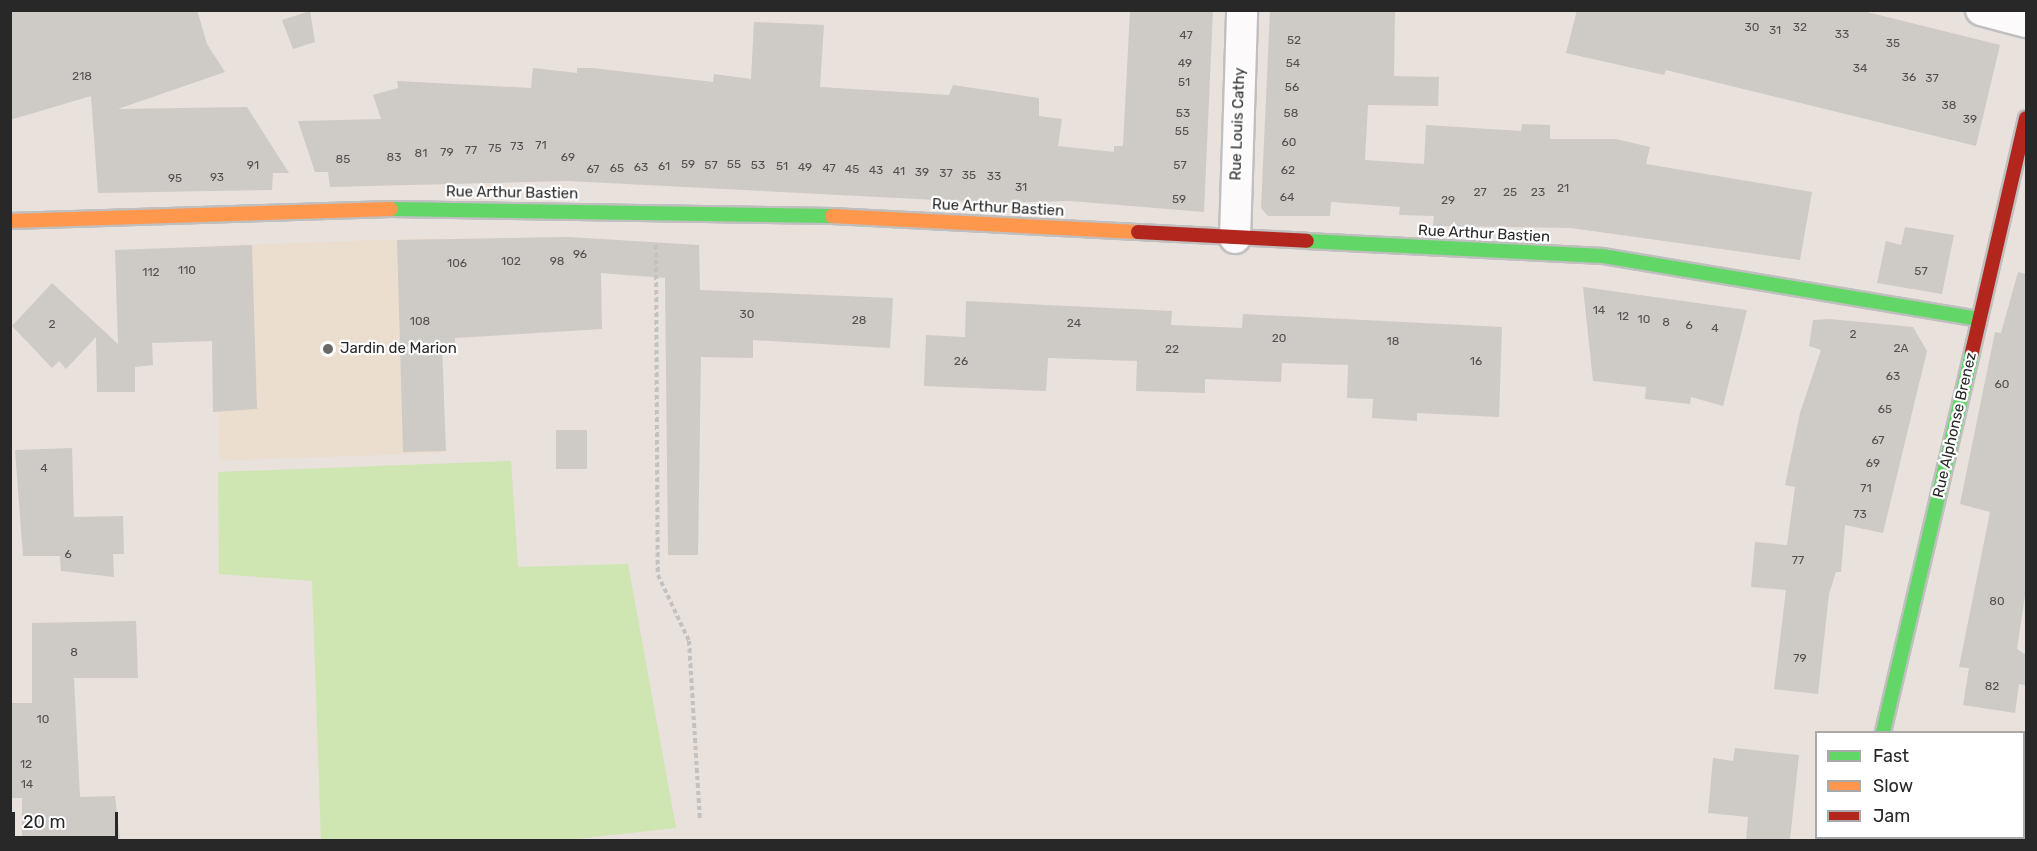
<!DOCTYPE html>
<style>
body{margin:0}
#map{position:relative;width:2037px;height:851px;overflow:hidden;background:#e8e1dc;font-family:Rubik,sans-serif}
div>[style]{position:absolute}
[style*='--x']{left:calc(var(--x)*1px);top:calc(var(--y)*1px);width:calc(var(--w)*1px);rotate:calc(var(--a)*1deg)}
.education>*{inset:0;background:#ecdecf;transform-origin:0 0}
.green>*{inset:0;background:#cfe5b2}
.building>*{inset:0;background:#cecac6;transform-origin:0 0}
.path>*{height:4px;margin-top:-2px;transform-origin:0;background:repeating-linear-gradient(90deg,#c3c2c1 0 4.5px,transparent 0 7.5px)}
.roads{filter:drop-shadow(2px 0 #c0bfbf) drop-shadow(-2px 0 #c0bfbf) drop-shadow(0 2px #c0bfbf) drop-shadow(0 -2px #c0bfbf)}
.street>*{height:30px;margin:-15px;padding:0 15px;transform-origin:15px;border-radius:15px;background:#fcfafa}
.fast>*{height:14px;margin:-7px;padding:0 7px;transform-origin:7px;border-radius:7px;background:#63d668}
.slow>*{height:14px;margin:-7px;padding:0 7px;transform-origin:7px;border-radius:7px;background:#ff974d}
.jam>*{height:14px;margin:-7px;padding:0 7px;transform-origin:7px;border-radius:7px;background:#b3261e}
.dots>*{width:16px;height:16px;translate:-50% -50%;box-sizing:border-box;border:3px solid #fff;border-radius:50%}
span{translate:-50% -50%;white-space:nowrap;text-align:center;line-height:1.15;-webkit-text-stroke:4.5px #fff;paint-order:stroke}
.number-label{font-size:12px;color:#525150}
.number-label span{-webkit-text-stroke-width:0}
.street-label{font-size:15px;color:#282828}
.poi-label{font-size:15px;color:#282828}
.left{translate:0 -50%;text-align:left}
.frame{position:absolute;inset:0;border:12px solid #282828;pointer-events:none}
.legend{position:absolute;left:1815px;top:731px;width:210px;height:108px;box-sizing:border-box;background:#fff;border:2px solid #a9a9a9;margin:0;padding:8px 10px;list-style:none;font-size:18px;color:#282828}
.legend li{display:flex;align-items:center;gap:12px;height:30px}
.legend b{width:30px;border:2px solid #a9a9a9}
.scale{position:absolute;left:12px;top:812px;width:106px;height:27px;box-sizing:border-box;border:3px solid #282828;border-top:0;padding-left:8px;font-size:18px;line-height:21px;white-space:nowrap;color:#282828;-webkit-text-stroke:4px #fff;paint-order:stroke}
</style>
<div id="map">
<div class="education">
<i style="left:437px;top:238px;width:215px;height:225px;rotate:88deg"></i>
</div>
<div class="green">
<i style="clip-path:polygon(511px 461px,518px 567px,628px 564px,676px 828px,566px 840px,321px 840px,312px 581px,219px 574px,218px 472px)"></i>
</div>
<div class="building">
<i style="clip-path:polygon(10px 10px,197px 10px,207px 44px,225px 72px,118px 109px,247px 107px,289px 173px,273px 173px,272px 190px,98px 193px,91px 96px,10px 120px)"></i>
<i style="clip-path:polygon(1130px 10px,1213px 10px,1204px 212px,1070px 201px,994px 203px,568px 181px,330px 187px,328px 172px,315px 172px,298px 121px,381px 119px,373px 95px,398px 88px,397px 81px,531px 88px,533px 68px,577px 73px,577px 68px,592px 68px,713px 82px,714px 74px,751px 79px,754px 22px,824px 25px,820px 87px,949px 95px,953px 85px,1039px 98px,1039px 116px,1062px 119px,1058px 146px,1114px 152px,1114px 146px,1123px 146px)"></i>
<i style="clip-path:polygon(1270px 10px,1395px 10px,1394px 76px,1439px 77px,1438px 106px,1368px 105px,1365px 160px,1424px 164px,1426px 125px,1521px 131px,1522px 124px,1550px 125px,1550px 139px,1616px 139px,1650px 147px,1646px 164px,1812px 192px,1800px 260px,1571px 228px,1433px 226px,1434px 216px,1399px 215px,1400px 207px,1331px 202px,1330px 216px,1268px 216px,1261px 208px)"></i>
<i style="clip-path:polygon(1577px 10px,1859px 10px,2000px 45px,1976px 146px,1666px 70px,1664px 75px,1566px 53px)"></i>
<i style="clip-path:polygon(310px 11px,315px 42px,293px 49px,282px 20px)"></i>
<i style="clip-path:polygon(1905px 227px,1954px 235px,1942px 294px,1877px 283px,1886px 241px,1901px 245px)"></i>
<i style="clip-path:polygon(568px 237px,699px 245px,700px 290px,893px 298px,890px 348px,753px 340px,753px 358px,701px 357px,698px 555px,668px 555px,665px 278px,601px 273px,602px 329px,455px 338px,455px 345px,442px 346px,446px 451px,403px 452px,397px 240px)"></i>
<i style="clip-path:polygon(252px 245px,257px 409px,213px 412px,212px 341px,152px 343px,153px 365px,135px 367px,135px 392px,97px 392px,96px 337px,66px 369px,59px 361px,52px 368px,12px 326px,52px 283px,118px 344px,115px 250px)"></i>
<i style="clip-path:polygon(2018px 272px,2026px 274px,2026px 589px,2017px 649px,2026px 655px,2026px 685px,2019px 684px,2015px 713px,1963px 705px,1969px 668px,1959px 667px,1990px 512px,1960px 504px,1995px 332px,2001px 333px)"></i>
<i style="clip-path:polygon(1583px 287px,1747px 310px,1723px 406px,1691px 397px,1690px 404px,1645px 399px,1646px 387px,1593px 381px)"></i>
<i style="clip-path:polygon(966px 301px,1172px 311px,1171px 325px,1242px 328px,1243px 314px,1502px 327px,1499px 417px,1417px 413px,1417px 421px,1372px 418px,1373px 399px,1347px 398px,1348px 365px,1282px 363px,1281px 382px,1205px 379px,1205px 393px,1136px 391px,1137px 361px,1048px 358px,1046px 391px,924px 386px,926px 335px,965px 337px)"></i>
<i style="clip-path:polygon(1830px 319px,1913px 327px,1927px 351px,1883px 533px,1845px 525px,1841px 572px,1836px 572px,1829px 594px,1818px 694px,1774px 689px,1786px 590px,1751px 587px,1755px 542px,1787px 545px,1795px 487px,1785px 485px,1800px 413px,1821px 350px,1809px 346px,1813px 320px)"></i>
<i style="left:556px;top:430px;width:31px;height:39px"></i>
<i style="clip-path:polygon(72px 448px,74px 517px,123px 516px,124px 554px,113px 554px,114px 577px,61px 571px,60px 556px,23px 556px,15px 450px)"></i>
<i style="clip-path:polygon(136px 621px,138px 678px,74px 678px,80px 797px,115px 796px,120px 840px,22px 840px,22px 798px,10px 798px,10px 703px,32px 703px,32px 623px)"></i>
<i style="clip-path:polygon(1735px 748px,1799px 755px,1790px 840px,1746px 840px,1748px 817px,1708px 813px,1713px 758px,1733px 761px)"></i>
</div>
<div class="path">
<i style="--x:656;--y:245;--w:330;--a:89.7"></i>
<i style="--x:658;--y:575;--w:73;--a:64.8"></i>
<i style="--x:689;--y:641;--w:180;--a:86.5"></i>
</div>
<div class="roads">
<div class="street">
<i style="--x:1981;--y:10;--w:47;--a:14.9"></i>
<i style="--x:1235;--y:238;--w:228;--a:-88.2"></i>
<i style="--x:1859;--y:840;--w:2;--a:-90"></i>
</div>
<div class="fast">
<i style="--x:391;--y:209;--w:441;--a:0.9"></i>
<i style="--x:1307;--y:241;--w:296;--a:2.9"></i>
<i style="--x:1603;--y:256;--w:381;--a:9.5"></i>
<i style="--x:1883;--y:732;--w:390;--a:-76.8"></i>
</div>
<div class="slow">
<i style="--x:832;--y:216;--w:306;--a:3"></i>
<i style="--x:10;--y:221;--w:381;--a:-1.8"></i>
</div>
<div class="jam">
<i style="--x:1138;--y:232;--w:169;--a:3"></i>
<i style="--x:1972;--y:352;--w:240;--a:-77"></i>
</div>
</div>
<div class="dots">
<i style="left:328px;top:349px;background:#6b6967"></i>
</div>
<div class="number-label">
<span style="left:1752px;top:28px">30</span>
<span style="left:1800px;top:28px">32</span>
<span style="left:1775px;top:31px">31</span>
<span style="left:1842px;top:35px">33</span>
<span style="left:1186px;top:36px">47</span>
<span style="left:1294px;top:41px">52</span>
<span style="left:1893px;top:44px">35</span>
<span style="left:1185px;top:64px">49</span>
<span style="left:1293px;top:64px">54</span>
<span style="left:1860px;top:69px">34</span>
<span style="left:82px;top:77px">218</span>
<span style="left:1909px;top:78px">36</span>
<span style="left:1932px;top:79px">37</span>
<span style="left:1184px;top:83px">51</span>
<span style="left:1292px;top:88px">56</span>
<span style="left:1949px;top:106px">38</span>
<span style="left:1183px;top:114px">53</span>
<span style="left:1291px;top:114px">58</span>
<span style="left:1970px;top:120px">39</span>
<span style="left:1182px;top:132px">55</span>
<span style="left:1289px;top:143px">60</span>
<span style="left:541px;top:146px">71</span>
<span style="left:517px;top:147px">73</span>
<span style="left:495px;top:149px">75</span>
<span style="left:471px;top:151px">77</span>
<span style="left:447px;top:153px">79</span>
<span style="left:421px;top:154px">81</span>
<span style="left:394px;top:158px">83</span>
<span style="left:568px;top:158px">69</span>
<span style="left:343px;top:160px">85</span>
<span style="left:688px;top:165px">59</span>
<span style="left:734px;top:165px">55</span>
<span style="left:253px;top:166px">91</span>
<span style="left:711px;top:166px">57</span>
<span style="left:758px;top:166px">53</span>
<span style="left:1180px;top:166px">57</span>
<span style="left:664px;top:167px">61</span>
<span style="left:782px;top:167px">51</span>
<span style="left:641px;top:168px">63</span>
<span style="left:805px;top:168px">49</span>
<span style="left:617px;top:169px">65</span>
<span style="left:829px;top:169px">47</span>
<span style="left:593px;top:170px">67</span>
<span style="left:852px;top:170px">45</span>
<span style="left:876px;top:171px">43</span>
<span style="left:1288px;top:171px">62</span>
<span style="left:899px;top:172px">41</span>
<span style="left:922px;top:173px">39</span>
<span style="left:946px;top:174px">37</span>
<span style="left:969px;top:176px">35</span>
<span style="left:994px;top:177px">33</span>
<span style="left:217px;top:178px">93</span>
<span style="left:175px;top:179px">95</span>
<span style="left:1021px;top:188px">31</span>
<span style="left:1563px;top:189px">21</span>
<span style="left:1480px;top:193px">27</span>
<span style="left:1510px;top:193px">25</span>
<span style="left:1538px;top:193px">23</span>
<span style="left:1287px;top:198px">64</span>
<span style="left:1179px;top:200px">59</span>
<span style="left:1448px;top:201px">29</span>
<span style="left:580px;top:255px">96</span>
<span style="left:511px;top:262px">102</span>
<span style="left:557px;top:262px">98</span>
<span style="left:457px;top:264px">106</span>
<span style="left:187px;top:271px">110</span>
<span style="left:1921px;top:272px">57</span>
<span style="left:151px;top:273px">112</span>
<span style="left:1599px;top:311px">14</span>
<span style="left:747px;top:315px">30</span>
<span style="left:1623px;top:317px">12</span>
<span style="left:1644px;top:320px">10</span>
<span style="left:859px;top:321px">28</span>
<span style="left:420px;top:322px">108</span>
<span style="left:1666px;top:323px">8</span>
<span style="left:1074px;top:324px">24</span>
<span style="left:52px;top:325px">2</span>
<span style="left:1689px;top:326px">6</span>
<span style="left:1715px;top:329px">4</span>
<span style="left:1853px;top:335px">2</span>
<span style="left:1279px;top:339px">20</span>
<span style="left:1393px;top:342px">18</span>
<span style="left:1901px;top:349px">2A</span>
<span style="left:1172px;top:350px">22</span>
<span style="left:961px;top:362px">26</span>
<span style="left:1476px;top:362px">16</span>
<span style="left:1893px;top:377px">63</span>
<span style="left:2002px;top:385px">60</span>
<span style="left:1885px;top:410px">65</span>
<span style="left:1878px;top:441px">67</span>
<span style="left:1873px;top:464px">69</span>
<span style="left:44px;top:469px">4</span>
<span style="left:1866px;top:489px">71</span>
<span style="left:1860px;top:515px">73</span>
<span style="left:68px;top:555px">6</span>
<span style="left:1798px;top:561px">77</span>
<span style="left:1997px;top:602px">80</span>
<span style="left:74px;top:653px">8</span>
<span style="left:1800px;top:659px">79</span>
<span style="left:1992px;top:687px">82</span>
<span style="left:43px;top:720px">10</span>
<span style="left:26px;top:765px">12</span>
<span style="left:27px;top:785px">14</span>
</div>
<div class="street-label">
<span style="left:1238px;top:124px;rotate:-88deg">Rue Louis Cathy</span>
<span style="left:512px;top:193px;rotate:1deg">Rue Arthur Bastien</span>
<span style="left:998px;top:208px;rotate:3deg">Rue Arthur Bastien</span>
<span style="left:1484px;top:234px;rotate:3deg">Rue Arthur Bastien</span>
<span style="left:1955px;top:425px;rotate:-77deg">Rue Alphonse Brenez</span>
</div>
<div class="poi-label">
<span class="left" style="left:340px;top:349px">Jardin de Marion</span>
</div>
<div class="frame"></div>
<ul class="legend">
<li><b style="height:8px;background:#63d668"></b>Fast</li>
<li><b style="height:8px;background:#ff974d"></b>Slow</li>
<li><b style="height:8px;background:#b3261e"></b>Jam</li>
</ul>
<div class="scale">20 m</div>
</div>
